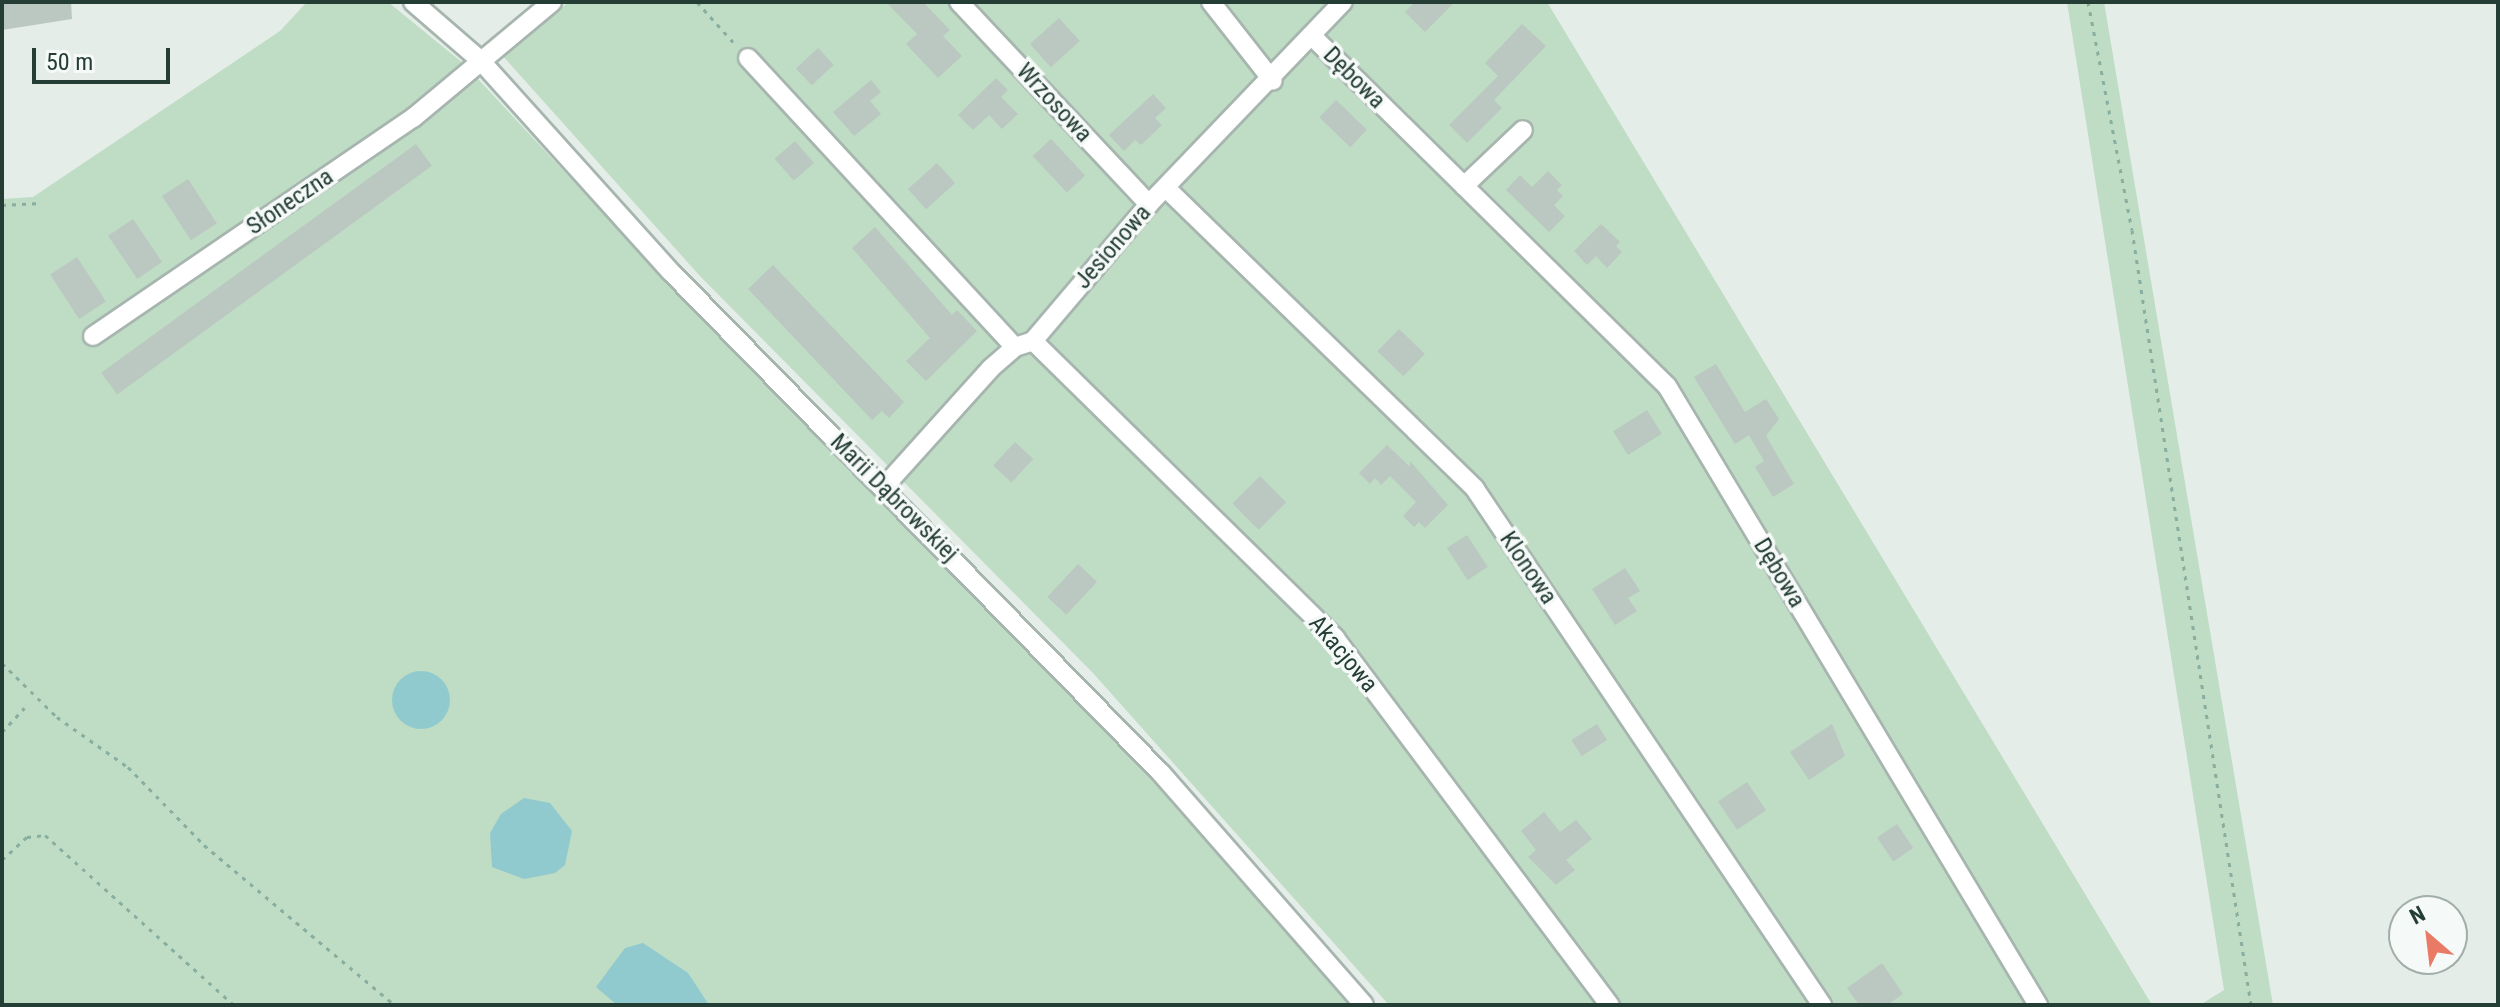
<!DOCTYPE html>
<meta charset="utf-8">
<style>
body{margin:0}
#map{position:relative;width:2500px;height:1007px;overflow:hidden;background:#e4ede8;font-family:"Roboto Condensed",sans-serif}
div>[style]{position:absolute}
[style*='--x']{left:calc(var(--x)*1px);top:calc(var(--y)*1px);width:calc(var(--w)*1px);rotate:calc(var(--a)*1deg)}
.green>*{inset:0;background:#bfdcc4}
.water>*{inset:0;background:#90cace}
.round{border-radius:50%}
.building>*{inset:0;background:#bac8c1;transform-origin:0 0}
.path>*{height:3px;margin-top:-1.5px;transform-origin:0;background:repeating-linear-gradient(90deg,#87ae9e 0 4px,transparent 0 10px)}
.roads{filter:drop-shadow(2px 0 #a7b5af) drop-shadow(-2px 0 #a7b5af) drop-shadow(0 2px #a7b5af) drop-shadow(0 -2px #a7b5af)}
.street>*{height:18px;margin:-9px;padding:0 9px;transform-origin:9px;border-radius:9px;background:#fff}
span{translate:-50% -50%;white-space:nowrap;text-align:center;line-height:1.15;-webkit-text-stroke:7px #f5f9f7;paint-order:stroke}
.street-label{font-size:24px;color:#253e35}
.frame{position:absolute;inset:0;border:4px solid #253e35;pointer-events:none}
.north{position:absolute;left:2388px;top:895px;width:80px;height:80px;box-sizing:border-box;background:#f5f9f7;border:2px solid #a2aea9;border-radius:50%;rotate:332deg;font-size:22px;font-weight:700;line-height:32px;text-align:center;color:#253e35}
.north::after{content:'';display:block;margin:auto;width:28px;height:36px;background:#e97a66;clip-path:polygon(50% 0,100% 100%,50% 72%,0 100%)}
.scale{position:absolute;left:32px;top:48px;width:138px;height:36px;box-sizing:border-box;border:4px solid #253e35;border-top:0;padding-left:10px;font-size:24px;line-height:28px;white-space:nowrap;color:#253e35;-webkit-text-stroke:6px #f5f9f7;paint-order:stroke}
</style>
<div id="map">
<div class="green">
<i style="clip-path:polygon(307px 2px,388px 2px,464px 64px,675px 290px,1128px 751px,1350px 1005px,2px 1005px,2px 199px,33px 197px,280px 31px)"></i>
<i style="clip-path:polygon(569px 2px,1547px 2px,2152px 1005px,1389px 1005px,1093px 673px,699px 275px,501px 54px)"></i>
<i style="clip-path:polygon(2067px 2px,2104px 2px,2273px 1005px,2200px 1005px,2224px 990px)"></i>
</div>
<div class="water">
<i class="round" style="left:392px;top:671px;width:58px;height:58px"></i>
<i style="clip-path:polygon(524px 798px,550px 803px,572px 831px,565px 865px,555px 873px,524px 879px,492px 867px,490px 833px,501px 814px)"></i>
<i style="clip-path:polygon(643px 943px,688px 973px,709px 1005px,617px 1005px,596px 987px,625px 948px)"></i>
</div>
<div class="building">
<i style="clip-path:polygon(2px 2px,71px 2px,72px 19px,2px 30px)"></i>
<i style="clip-path:polygon(886px 2px,923px 2px,950px 30px,943px 36px,962px 56px,938px 78px,906px 44px,917px 34px)"></i>
<i style="clip-path:polygon(1415px 2px,1455px 2px,1425px 32px,1405px 12px)"></i>
<i style="left:1059px;top:18px;width:31px;height:39px;rotate:48deg"></i>
<i style="clip-path:polygon(1522px 24px,1546px 46px,1494px 100px,1502px 108px,1467px 143px,1449px 125px,1498px 76px,1485px 63px)"></i>
<i style="left:818px;top:48px;width:23px;height:30px;rotate:47deg"></i>
<i style="clip-path:polygon(996px 78px,1008px 90px,1001px 97px,1018px 114px,1002px 129px,989px 115px,973px 130px,958px 115px)"></i>
<i style="clip-path:polygon(871px 80px,881px 92px,870px 101px,881px 114px,854px 136px,833px 112px)"></i>
<i style="clip-path:polygon(1153px 94px,1166px 108px,1155px 118px,1162px 125px,1141px 145px,1135px 140px,1124px 151px,1109px 135px)"></i>
<i style="left:1336px;top:100px;width:43px;height:24px;rotate:44deg"></i>
<i style="left:1051px;top:139px;width:50px;height:25px;rotate:47deg"></i>
<i style="left:795px;top:141px;width:29px;height:27px;rotate:49deg"></i>
<i style="left:416px;top:144px;width:27px;height:389px;rotate:54deg"></i>
<i style="left:937px;top:163px;width:27px;height:39px;rotate:48deg"></i>
<i style="clip-path:polygon(1548px 171px,1562px 185px,1557px 190px,1563px 196px,1554px 205px,1565px 216px,1549px 232px,1506px 190px,1520px 175px,1532px 187px)"></i>
<i style="left:188px;top:179px;width:53px;height:31px;rotate:57deg"></i>
<i style="left:133px;top:219px;width:52px;height:30px;rotate:56deg"></i>
<i style="clip-path:polygon(1601px 224px,1620px 242px,1616px 246px,1622px 252px,1607px 268px,1596px 256px,1587px 265px,1574px 251px)"></i>
<i style="clip-path:polygon(875px 227px,952px 315px,957px 310px,977px 331px,926px 381px,906px 361px,930px 338px,852px 248px)"></i>
<i style="left:77px;top:257px;width:53px;height:32px;rotate:57deg"></i>
<i style="clip-path:polygon(773px 265px,904px 402px,889px 418px,882px 411px,872px 420px,748px 289px)"></i>
<i style="left:1399px;top:329px;width:36px;height:31px;rotate:44deg"></i>
<i style="clip-path:polygon(1716px 364px,1745px 412px,1766px 399px,1779px 419px,1766px 436px,1794px 484px,1773px 497px,1755px 467px,1764px 461px,1749px 435px,1735px 444px,1694px 377px)"></i>
<i style="left:1647px;top:410px;width:28px;height:40px;rotate:58deg"></i>
<i style="left:1015px;top:442px;width:25px;height:32px;rotate:43deg"></i>
<i style="clip-path:polygon(1387px 445px,1410px 467px,1410px 461px,1448px 505px,1425px 528px,1419px 522px,1414px 527px,1403px 516px,1416px 502px,1390px 476px,1381px 485px,1375px 478px,1370px 484px,1359px 473px)"></i>
<i style="left:1260px;top:476px;width:37px;height:39px;rotate:45deg"></i>
<i style="left:1467px;top:535px;width:38px;height:24px;rotate:57deg"></i>
<i style="left:1078px;top:564px;width:26px;height:45px;rotate:43deg"></i>
<i style="clip-path:polygon(1625px 568px,1640px 591px,1628px 598px,1637px 611px,1615px 625px,1592px 589px)"></i>
<i style="left:1597px;top:724px;width:19px;height:30px;rotate:58deg"></i>
<i style="clip-path:polygon(1832px 724px,1845px 756px,1809px 780px,1790px 752px)"></i>
<i style="left:1747px;top:782px;width:34px;height:35px;rotate:56deg"></i>
<i style="clip-path:polygon(1544px 812px,1560px 832px,1576px 820px,1592px 839px,1566px 860px,1575px 870px,1556px 885px,1528px 857px,1536px 850px,1521px 831px)"></i>
<i style="left:1897px;top:824px;width:29px;height:24px;rotate:56deg"></i>
<i style="clip-path:polygon(1882px 963px,1903px 994px,1887px 1005px,1859px 1005px,1847px 988px)"></i>
</div>
<div class="path">
<i style="--x:697;--y:2;--w:57;--a:47.9"></i>
<i style="--x:2088;--y:2;--w:232;--a:79.1"></i>
<i style="--x:2132;--y:230;--w:784;--a:81.27"></i>
<i style="--x:2;--y:205;--w:38;--a:-3"></i>
<i style="--x:2;--y:663;--w:77;--a:44.5"></i>
<i style="--x:57;--y:717;--w:87;--a:35.2"></i>
<i style="--x:128;--y:767;--w:109;--a:45.7"></i>
<i style="--x:204;--y:845;--w:249;--a:40"></i>
<i style="--x:2;--y:732;--w:33;--a:-47"></i>
<i style="--x:2;--y:860;--w:34;--a:-43"></i>
<i style="--x:27;--y:837;--w:18;--a:-6"></i>
<i style="--x:45;--y:835;--w:254;--a:42"></i>
</div>
<div class="roads">
<div class="street">
<i style="--x:413;--y:2;--w:89;--a:40.9"></i>
<i style="--x:480;--y:60;--w:285;--a:48"></i>
<i style="--x:671;--y:272;--w:701;--a:45.64"></i>
<i style="--x:1161;--y:773;--w:308;--a:48.8"></i>
<i style="--x:959;--y:2;--w:277;--a:46.8"></i>
<i style="--x:1211;--y:2;--w:100;--a:51.9"></i>
<i style="--x:1313;--y:37;--w:497;--a:44.6"></i>
<i style="--x:1667;--y:386;--w:722;--a:59.06"></i>
<i style="--x:748;--y:58;--w:393;--a:47.3"></i>
<i style="--x:1464;--y:186;--w:81;--a:-43.5"></i>
<i style="--x:1166;--y:188;--w:431;--a:44.2"></i>
<i style="--x:1475;--y:489;--w:622;--a:56.08"></i>
<i style="--x:93;--y:336;--w:387;--a:-34.3"></i>
<i style="--x:413;--y:118;--w:181;--a:-39.8"></i>
<i style="--x:1033;--y:341;--w:424;--a:44.5"></i>
<i style="--x:1335;--y:638;--w:459;--a:53.2"></i>
<i style="--x:883;--y:488;--w:161;--a:-48"></i>
<i style="--x:991;--y:368;--w:32;--a:-41"></i>
<i style="--x:1015;--y:347;--w:19;--a:-18"></i>
<i style="--x:1033;--y:341;--w:180;--a:-49.7"></i>
<i style="--x:1149;--y:204;--w:280;--a:-46.2"></i>
</div>
</div>
<div class="street-label">
<span style="left:1354px;top:78px;rotate:45deg">Dębowa</span>
<span style="left:1054px;top:103px;rotate:47deg">Wrzosowa</span>
<span style="left:290px;top:202px;rotate:-34deg">Słoneczna</span>
<span style="left:1113px;top:247px;rotate:-49deg">Jesionowa</span>
<span style="left:894px;top:498px;rotate:45deg">Marii Dąbrowskiej</span>
<span style="left:1528px;top:568px;rotate:56deg">Klonowa</span>
<span style="left:1779px;top:573px;rotate:59deg">Dębowa</span>
<span style="left:1343px;top:654px;rotate:50deg">Akacjowa</span>
</div>
<div class="frame"></div>
<div class="north">N</div>
<div class="scale">50 m</div>
</div>
